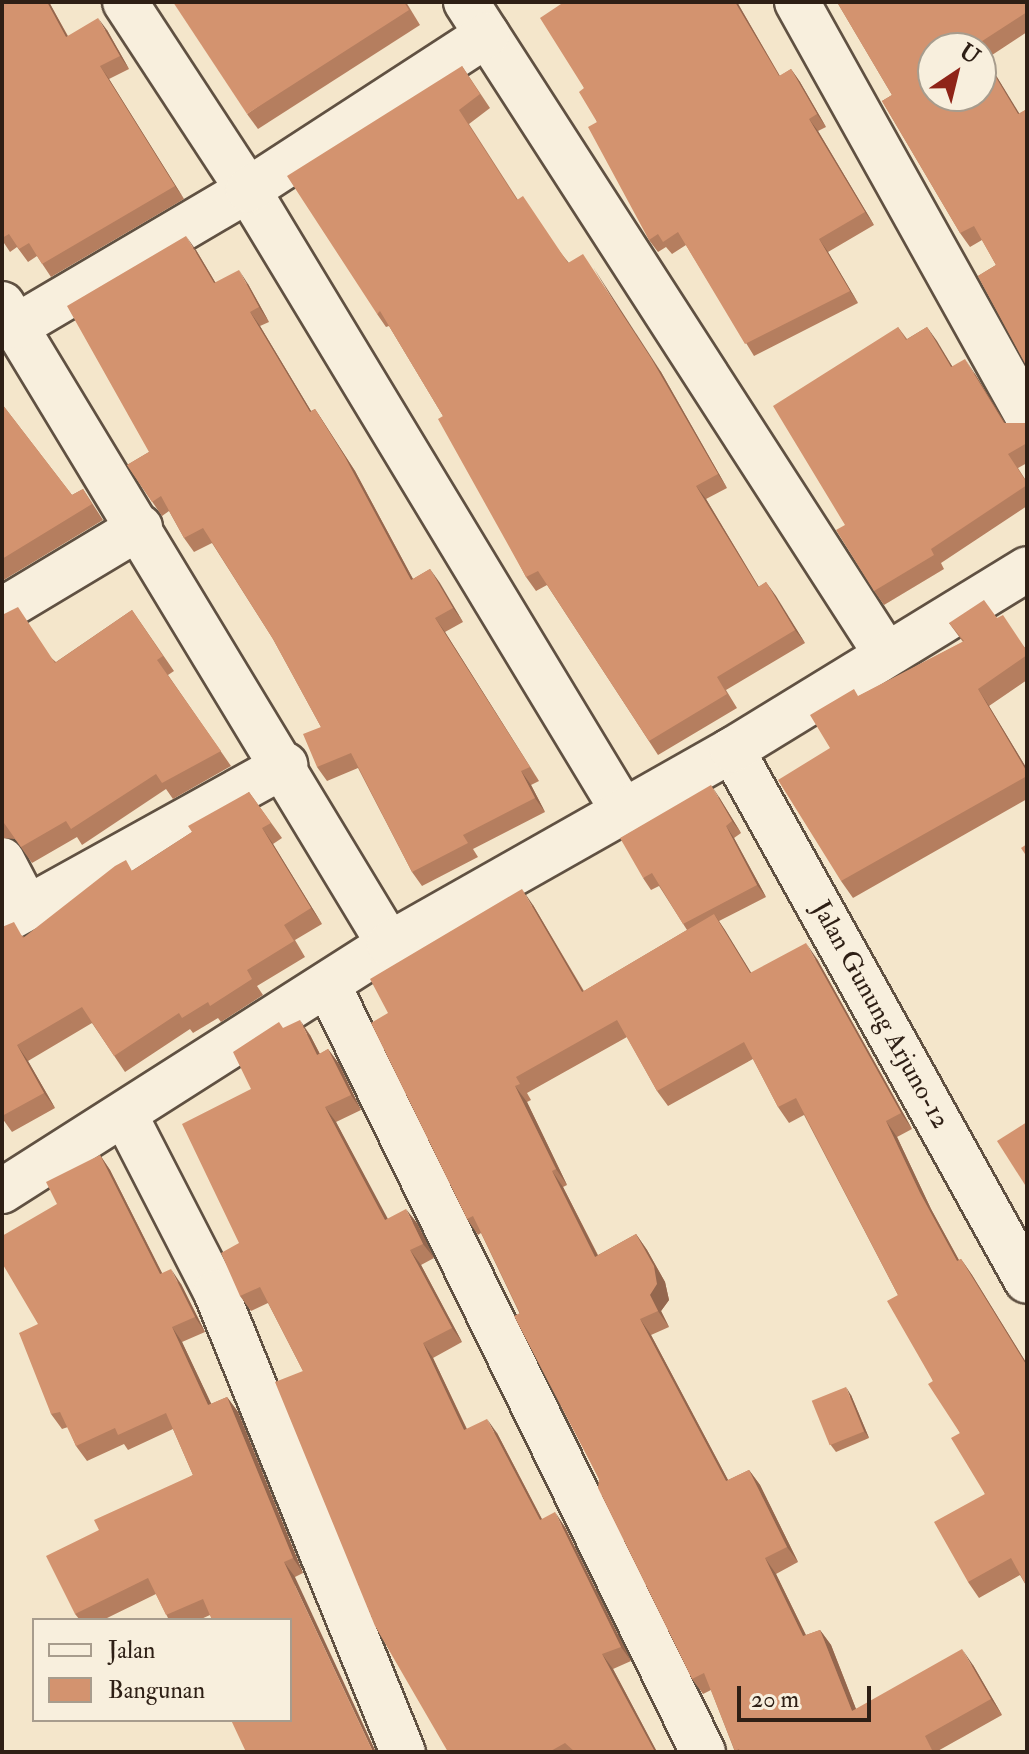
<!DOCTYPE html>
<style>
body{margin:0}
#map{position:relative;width:1029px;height:1754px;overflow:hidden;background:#f4e6cb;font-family:"IM FELL Double Pica",serif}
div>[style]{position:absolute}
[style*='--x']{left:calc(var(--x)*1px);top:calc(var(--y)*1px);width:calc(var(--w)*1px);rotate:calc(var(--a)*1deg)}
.roads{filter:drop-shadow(2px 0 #605142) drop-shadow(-2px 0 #605142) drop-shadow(0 2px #605142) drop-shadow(0 -2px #605142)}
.minor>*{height:44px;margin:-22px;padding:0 22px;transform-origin:22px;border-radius:22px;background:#f8efdd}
.wall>*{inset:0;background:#b57e5f}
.shaded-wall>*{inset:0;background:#94674e}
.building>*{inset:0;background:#d3936f;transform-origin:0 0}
span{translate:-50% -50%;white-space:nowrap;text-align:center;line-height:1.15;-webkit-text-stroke:6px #f8efdd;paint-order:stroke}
.street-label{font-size:26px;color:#2e1f15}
.frame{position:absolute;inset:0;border:4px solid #2e1f15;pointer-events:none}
.legend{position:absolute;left:32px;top:1618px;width:260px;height:104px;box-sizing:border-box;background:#f8efdd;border:2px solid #a79c8d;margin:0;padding:10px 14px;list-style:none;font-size:24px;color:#2e1f15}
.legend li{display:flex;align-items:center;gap:16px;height:40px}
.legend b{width:40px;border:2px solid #a79c8d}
.north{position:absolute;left:917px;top:32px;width:80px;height:80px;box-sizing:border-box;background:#f8efdd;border:2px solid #a79c8d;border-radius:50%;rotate:35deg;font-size:22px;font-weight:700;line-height:32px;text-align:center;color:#2e1f15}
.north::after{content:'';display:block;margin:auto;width:28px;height:36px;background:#8f2418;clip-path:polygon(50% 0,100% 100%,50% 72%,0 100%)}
.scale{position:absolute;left:737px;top:1686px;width:134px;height:36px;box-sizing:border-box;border:4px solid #2e1f15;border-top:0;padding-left:10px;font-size:24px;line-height:28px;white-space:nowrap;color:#2e1f15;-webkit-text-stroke:6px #f8efdd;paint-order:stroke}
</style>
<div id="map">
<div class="roads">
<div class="minor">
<i style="--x:125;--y:2;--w:225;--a:56.8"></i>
<i style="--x:248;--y:190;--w:723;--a:58.86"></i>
<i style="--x:466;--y:2;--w:776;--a:57.21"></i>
<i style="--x:797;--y:2;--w:474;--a:60.9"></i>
<i style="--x:2;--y:304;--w:748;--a:58.84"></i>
<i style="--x:17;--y:326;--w:268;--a:-30.5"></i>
<i style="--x:248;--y:190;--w:285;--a:-33"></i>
<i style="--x:2;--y:610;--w:161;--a:-31"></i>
<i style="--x:732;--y:750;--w:607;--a:60.95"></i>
<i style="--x:2;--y:860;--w:54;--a:62.5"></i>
<i style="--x:2;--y:922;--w:324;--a:-29"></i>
<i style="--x:328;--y:985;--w:854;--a:63.95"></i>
<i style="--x:125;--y:1115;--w:199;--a:62.8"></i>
<i style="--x:216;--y:1292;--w:497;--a:67.9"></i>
<i style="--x:2;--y:1191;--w:459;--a:-32.5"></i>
<i style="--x:389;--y:944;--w:394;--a:-29.5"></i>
<i style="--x:732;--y:750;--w:346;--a:-31.5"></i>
</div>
</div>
<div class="wall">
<i style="clip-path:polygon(2px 2px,49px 2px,68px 36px,107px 30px,129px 69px,109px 79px,184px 199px,51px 277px,37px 256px,28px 262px,17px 247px,10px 252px,2px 240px)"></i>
<i style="clip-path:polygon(406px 2px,420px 25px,258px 129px,247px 114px)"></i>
<i style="clip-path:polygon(564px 2px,737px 2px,780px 76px,791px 69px,800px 82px,826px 127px,818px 131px,874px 225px,828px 252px,858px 303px,754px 356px,686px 245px,672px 254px,666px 247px,658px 252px,649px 240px,597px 122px,584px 88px)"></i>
<i style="clip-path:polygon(evenodd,837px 2px,1027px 2px,1027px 32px,986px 59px,1019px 114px,1027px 109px,1027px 367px,978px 276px,996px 265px,982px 240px,970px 247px,960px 233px,882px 101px,892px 95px,837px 2px,933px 48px,981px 48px,981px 96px,933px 96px,933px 48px)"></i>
<i style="clip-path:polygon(462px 66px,490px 108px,469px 124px,518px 200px,569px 263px,661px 372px,727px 488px,706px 499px,759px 587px,766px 582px,805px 643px,726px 690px,737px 708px,658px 755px,547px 585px,536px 591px,526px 577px,443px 416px,389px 326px,386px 327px,377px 314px)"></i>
<i style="clip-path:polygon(196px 250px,215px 282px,248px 284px,269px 322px,260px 326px,311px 411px,315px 409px,355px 471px,413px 579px,430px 569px,463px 622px,445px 632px,539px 781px,531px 785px,545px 812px,473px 849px,478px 857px,422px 886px,412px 872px,358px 768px,327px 781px,317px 767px,321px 727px,273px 639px,212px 543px,194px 552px,184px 538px,169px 511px,162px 516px,127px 465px,149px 452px)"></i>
<i style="clip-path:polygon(898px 327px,907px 339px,927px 327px,952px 366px,975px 374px,1005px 423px,1027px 423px,1027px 463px,1018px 468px,1027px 482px,1027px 506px,941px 563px,944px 569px,884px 605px,874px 591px,845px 525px)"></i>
<i style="clip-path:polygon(2px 404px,72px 495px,83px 489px,103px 520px,2px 581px)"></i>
<i style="clip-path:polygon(132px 610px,174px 671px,168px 675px,231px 766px,173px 799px,166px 789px,82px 845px,77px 837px,32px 863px,15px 839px,2px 838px,2px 615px,56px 662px)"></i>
<i style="clip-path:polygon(997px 618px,1027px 650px,1027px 680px,989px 706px,1027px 769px,1027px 799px,853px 898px,841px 881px,830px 748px,859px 696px,963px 642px,949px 623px)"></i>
<i style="clip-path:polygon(249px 792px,282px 838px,273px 844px,322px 924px,295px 940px,305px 957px,257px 986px,263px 995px,221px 1022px,218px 1018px,193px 1033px,190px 1029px,125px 1072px,92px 1023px,28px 1061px,55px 1108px,12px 1132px,2px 1118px,2px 927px,25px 937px,133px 870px,192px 832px)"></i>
<i style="clip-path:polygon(719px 797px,741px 833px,734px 838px,766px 897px,719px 921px,751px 973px,817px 959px,912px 1129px,897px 1137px,931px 1209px,959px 1260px,961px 1259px,972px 1275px,1027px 1364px,1027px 1587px,1020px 1575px,979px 1598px,968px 1582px,985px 1494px,960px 1433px,933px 1381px,898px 1295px,804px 1115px,789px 1123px,778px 1107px,753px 1059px,668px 1106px,657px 1091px,627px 1037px,527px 1093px,531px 1100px,527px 1102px,567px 1185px,563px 1187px,598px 1255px,636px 1234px,647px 1250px,665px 1282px,669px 1300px,661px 1311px,669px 1327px,651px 1335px,728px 1480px,749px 1470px,760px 1485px,798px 1562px,776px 1574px,806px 1635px,820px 1630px,831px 1645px,856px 1709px,973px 1665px,1002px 1715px,936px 1752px,735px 1752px,711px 1690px,703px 1694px,692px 1679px,599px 1479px,481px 1233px,478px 1235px,467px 1219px,388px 1013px,533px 905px,584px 991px,687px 930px,659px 886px,651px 890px,643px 878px)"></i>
<i style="clip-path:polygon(283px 1028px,310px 1035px,320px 1054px,328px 1049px,339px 1064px,361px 1110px,336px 1122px,387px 1219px,417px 1223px,434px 1258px,421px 1265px,462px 1342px,433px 1358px,467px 1429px,497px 1433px,542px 1519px,565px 1527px,631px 1661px,613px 1669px,657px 1752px,448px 1752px,303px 1371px,268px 1303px,251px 1311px,240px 1296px,239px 1243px,251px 1089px)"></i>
<i style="clip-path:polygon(100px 1155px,110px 1170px,162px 1273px,181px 1284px,205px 1332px,182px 1342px,211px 1404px,227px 1397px,238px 1412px,303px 1573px,295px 1577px,290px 1720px,210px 1615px,199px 1620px,169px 1620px,156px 1594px,103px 1620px,80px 1620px,75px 1614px,99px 1530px,193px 1475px,173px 1429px,128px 1450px,124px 1444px,87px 1461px,76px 1446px,68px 1427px,62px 1429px,51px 1414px,38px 1324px,57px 1204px)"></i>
<i style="clip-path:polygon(851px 1395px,869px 1438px,836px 1452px,830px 1444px)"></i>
</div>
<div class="shaded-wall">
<i style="clip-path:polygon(47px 2px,49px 2px,75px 50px,66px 37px)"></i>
<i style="clip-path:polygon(735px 2px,737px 2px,787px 89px,779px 76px)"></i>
<i style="clip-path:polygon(98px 18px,107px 30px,129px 69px,120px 56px)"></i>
<i style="clip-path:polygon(981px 52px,986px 59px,1027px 126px,1018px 114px)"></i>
<i style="clip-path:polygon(100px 66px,109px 79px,184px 199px,175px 186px)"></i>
<i style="clip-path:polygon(791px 69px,800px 82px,826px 127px,817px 114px)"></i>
<i style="clip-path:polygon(809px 119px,818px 131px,874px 225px,865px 212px)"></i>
<i style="clip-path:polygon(186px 236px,196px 250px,224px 297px,214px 283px)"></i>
<i style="clip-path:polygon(819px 239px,828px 252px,858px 303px,850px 291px)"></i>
<i style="clip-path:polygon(593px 267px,661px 372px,727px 488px,718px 474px)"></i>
<i style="clip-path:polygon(239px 270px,248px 284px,269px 322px,259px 307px)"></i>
<i style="clip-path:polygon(250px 312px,260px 326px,320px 426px,310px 412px)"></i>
<i style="clip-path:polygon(927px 327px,937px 341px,961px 381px,951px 367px)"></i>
<i style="clip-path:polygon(965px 359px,975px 374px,1014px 437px,1004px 423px)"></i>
<i style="clip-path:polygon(315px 409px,355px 471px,421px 594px,411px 580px)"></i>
<i style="clip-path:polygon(696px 486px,706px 499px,767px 601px,758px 587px)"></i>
<i style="clip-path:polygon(430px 569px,440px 583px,463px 622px,453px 608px)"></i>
<i style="clip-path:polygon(766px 582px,776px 596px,805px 643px,795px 630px)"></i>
<i style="clip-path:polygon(435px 618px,445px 632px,539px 781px,530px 767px)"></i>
<i style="clip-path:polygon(978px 689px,989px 706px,1027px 769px,1027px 772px)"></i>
<i style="clip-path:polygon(521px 771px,531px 785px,545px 812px,535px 798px)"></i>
<i style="clip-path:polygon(711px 785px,719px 797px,741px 833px,732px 821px)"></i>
<i style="clip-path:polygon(726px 826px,734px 838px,766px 897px,757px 885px)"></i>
<i style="clip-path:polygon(262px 828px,273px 844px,322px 924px,311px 908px)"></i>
<i style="clip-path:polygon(522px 889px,533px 905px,593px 1008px,582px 992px)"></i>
<i style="clip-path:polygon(714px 914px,725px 930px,761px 989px,750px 973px)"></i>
<i style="clip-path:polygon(806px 943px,817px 959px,912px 1129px,901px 1113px)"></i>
<i style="clip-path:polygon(300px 1020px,310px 1035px,328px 1070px,317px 1055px)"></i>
<i style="clip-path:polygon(17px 1045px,28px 1061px,55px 1108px,44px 1093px)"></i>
<i style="clip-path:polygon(328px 1049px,339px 1064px,361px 1110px,351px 1095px)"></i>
<i style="clip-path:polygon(515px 1086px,527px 1102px,567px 1185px,556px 1169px)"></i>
<i style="clip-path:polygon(325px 1107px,336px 1122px,396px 1234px,385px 1220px)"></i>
<i style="clip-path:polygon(886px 1121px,897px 1137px,931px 1209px,968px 1277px,957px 1261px,920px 1193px)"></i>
<i style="clip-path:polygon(100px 1155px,110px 1170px,170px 1289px,160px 1274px)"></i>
<i style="clip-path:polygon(552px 1171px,563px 1187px,606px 1272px,595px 1257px)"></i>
<i style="clip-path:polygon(406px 1209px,417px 1223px,434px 1258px,423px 1244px)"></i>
<i style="clip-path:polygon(636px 1234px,647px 1250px,665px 1282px,669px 1300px,661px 1311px,669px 1327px,658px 1311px,650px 1295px)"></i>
<i style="clip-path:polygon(410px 1250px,421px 1265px,462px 1342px,452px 1328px)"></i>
<i style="clip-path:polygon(961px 1259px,972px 1275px,1027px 1364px,1027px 1366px)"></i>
<i style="clip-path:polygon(171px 1269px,181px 1284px,205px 1332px,195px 1317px)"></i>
<i style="clip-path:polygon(640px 1319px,651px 1335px,737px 1497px,726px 1481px)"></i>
<i style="clip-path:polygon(172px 1327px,182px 1342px,219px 1420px,208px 1405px)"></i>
<i style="clip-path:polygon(423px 1343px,433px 1358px,474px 1445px,464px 1430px)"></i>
<i style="clip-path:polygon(846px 1387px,851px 1395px,869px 1438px,864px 1431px)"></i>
<i style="clip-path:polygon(227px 1397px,238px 1412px,303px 1573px,293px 1558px)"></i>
<i style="clip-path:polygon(487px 1419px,497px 1433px,550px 1535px,540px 1520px)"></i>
<i style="clip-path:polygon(749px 1470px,760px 1485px,798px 1562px,787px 1547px)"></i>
<i style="clip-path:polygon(555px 1512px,565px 1527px,631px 1661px,621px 1647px)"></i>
<i style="clip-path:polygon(765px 1558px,776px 1574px,814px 1652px,803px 1636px)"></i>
<i style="clip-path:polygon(284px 1562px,295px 1577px,376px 1752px,373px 1752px)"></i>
<i style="clip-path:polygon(820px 1630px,831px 1645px,863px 1727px,852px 1711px)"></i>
<i style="clip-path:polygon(962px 1649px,973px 1665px,1002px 1715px,991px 1699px)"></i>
<i style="clip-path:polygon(602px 1654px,613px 1669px,657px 1752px,655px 1752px)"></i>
</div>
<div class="building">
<i style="clip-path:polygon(2px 2px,47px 2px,66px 37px,98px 18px,120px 56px,100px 66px,175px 186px,42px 264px,29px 243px,19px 249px,9px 234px,2px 238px)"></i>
<i style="clip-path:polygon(173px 2px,404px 2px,409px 10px,247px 114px)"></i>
<i style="clip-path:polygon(564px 2px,735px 2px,779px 76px,791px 69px,817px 114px,809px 119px,865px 212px,819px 239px,850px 291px,745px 344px,678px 232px,663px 242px,658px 234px,649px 240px,588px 127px,597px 122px,579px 92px,584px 88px,540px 18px)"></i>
<i style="clip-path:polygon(837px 2px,1027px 2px,1027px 12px,976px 45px,978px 48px,933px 48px,933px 96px,981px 96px,981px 53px,1018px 114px,1027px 109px,1027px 367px,978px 276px,996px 265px,974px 226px,960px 233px,882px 101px,892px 95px)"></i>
<i style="clip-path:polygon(462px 66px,480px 94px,459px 110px,517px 200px,523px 196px,568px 263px,583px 254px,651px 358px,718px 474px,696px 486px,758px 587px,766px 582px,795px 630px,717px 677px,727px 694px,649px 741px,538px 571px,526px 577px,438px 419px,443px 416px,380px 311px,377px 314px,287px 176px)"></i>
<i style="clip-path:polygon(186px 236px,214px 283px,239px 270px,259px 307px,250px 312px,310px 412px,315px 409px,345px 457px,411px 580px,430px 569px,453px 608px,435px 618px,530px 767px,521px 771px,535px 798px,463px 835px,468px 843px,412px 872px,351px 753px,317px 767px,303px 734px,321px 727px,273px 639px,203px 528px,184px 538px,161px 496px,152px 502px,127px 465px,149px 452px,67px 306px)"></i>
<i style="clip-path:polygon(898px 327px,906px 340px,927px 327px,951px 367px,965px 359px,1004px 423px,1027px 423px,1027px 443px,1008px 454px,1027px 483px,1027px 485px,931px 549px,934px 555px,874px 591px,836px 530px,845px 525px,773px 406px)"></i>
<i style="clip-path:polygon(2px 404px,72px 495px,83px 489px,92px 504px,2px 559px)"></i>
<i style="clip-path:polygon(984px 600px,997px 618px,1003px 615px,1027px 651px,1027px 655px,978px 689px,1027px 772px,1027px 776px,841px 881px,778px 780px,830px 748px,810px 715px,854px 689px,858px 696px,964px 641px,949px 623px)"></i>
<i style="clip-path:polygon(18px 607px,55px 663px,132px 610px,163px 656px,157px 660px,221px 751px,162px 783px,156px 774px,71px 829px,66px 821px,21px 847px,4px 823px,2px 823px,2px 615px)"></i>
<i style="clip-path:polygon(711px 785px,732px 821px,726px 826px,757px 885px,683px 924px,652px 873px,643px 878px,620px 838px)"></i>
<i style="clip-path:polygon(249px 792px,271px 823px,262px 828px,311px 908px,284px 925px,294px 941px,247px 970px,252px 979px,210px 1006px,208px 1002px,182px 1018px,179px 1013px,114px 1056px,82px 1007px,17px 1045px,44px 1093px,2px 1116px,2px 927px,14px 922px,23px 938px,115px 866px,126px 860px,132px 871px,192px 832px,188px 826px)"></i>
<i style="clip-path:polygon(1027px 844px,1027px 857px,1021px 848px)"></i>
<i style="clip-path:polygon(522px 889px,582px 992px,714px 914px,750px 973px,806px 943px,901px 1113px,886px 1121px,920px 1193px,957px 1261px,961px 1259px,1027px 1366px,1027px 1587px,1011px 1558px,968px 1582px,934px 1522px,985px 1494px,951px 1438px,960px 1433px,928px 1384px,933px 1381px,887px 1301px,898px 1295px,796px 1098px,778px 1107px,744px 1042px,657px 1091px,617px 1020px,516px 1077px,520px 1084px,515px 1086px,556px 1169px,552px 1171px,595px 1257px,636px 1234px,654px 1266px,657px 1284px,650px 1295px,658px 1311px,640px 1319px,726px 1481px,749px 1470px,787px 1547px,765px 1558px,803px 1636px,820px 1630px,852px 1711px,962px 1649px,991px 1699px,925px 1736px,933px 1752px,740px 1752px,739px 1749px,735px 1751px,704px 1673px,692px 1679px,598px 1488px,599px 1479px,514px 1316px,520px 1313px,473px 1216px,467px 1219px,371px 1023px,388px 1013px,370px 979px)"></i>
<i style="clip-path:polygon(300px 1020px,317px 1055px,328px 1049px,351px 1095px,325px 1107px,385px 1220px,406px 1209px,423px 1244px,410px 1250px,452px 1328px,423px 1343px,464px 1430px,487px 1419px,540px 1520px,555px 1512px,621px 1647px,602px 1654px,655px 1752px,575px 1752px,565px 1743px,549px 1752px,448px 1752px,375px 1626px,275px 1382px,303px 1371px,260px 1287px,240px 1296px,221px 1253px,239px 1243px,182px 1124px,251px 1089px,233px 1052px,279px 1022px,283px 1028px)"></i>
<i style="clip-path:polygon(1027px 1122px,1027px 1188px,997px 1141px)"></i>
<i style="clip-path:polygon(100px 1155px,160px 1274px,171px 1269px,195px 1317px,172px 1327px,208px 1405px,227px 1397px,293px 1558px,284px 1562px,373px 1752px,246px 1752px,231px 1720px,290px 1720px,290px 1620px,212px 1620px,203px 1599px,166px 1615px,148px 1578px,75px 1614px,46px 1556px,99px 1530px,94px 1520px,193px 1475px,166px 1413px,118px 1435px,115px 1428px,76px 1446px,60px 1412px,51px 1414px,19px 1333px,38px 1324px,2px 1263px,2px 1236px,57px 1204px,46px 1182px)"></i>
<i style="left:846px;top:1387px;width:48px;height:37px;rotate:68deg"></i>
</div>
<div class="street-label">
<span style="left:880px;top:1015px;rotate:61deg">Jalan Gunung Arjuno-12</span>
</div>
<div class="frame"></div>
<ul class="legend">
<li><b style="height:10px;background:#f8efdd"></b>Jalan</li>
<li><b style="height:22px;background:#d3936f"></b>Bangunan</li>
</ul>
<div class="north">U</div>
<div class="scale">20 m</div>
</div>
